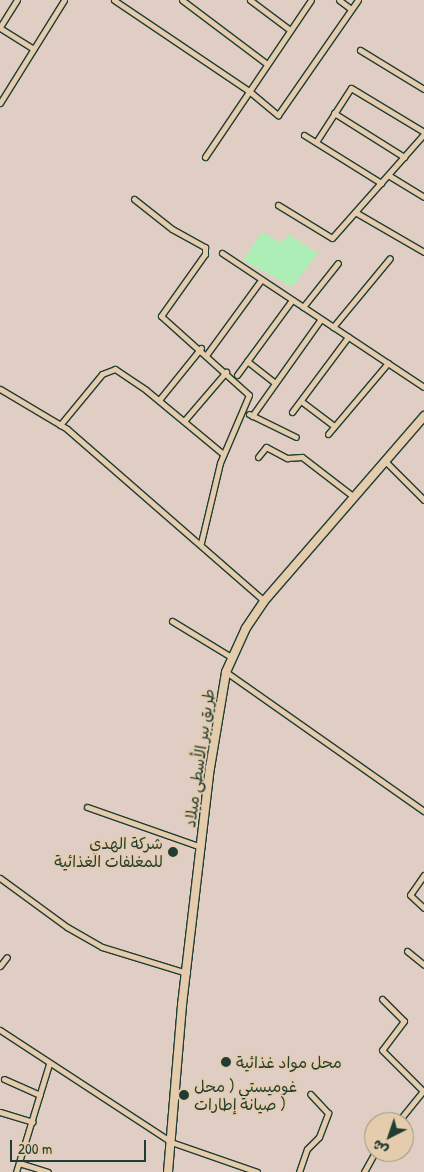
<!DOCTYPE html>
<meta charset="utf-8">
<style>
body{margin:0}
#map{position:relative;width:424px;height:1172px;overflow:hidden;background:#e0cec4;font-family:"Patrick Hand","Playpen Sans Arabic",sans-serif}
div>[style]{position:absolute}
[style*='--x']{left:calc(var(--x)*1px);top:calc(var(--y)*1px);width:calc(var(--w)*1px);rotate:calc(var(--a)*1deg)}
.green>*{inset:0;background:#adeeb7}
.roads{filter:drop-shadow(1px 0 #1f3d34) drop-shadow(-1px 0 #1f3d34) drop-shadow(0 1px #1f3d34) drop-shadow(0 -1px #1f3d34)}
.street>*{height:5px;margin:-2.5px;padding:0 2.5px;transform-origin:2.5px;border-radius:2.5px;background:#e4ccad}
.primary>*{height:8px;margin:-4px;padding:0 4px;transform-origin:4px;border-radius:4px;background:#e4ccad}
.dots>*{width:14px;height:14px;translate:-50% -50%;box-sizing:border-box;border:2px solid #e4ccad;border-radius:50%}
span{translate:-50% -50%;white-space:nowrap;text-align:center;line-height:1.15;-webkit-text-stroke:4px #e4ccad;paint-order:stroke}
.street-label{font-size:16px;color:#1f3d34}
.poi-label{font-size:16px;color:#1f3d34}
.right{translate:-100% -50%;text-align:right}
.left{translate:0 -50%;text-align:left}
.north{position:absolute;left:364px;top:1112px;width:50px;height:50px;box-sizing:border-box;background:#e4ccad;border:1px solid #95937d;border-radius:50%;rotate:221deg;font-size:14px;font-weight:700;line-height:20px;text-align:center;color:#1f3d34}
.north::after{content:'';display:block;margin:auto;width:18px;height:22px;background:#1f3d34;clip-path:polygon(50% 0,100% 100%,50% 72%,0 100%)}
.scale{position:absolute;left:10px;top:1140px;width:136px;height:22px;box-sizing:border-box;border:2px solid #1f3d34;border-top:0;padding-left:6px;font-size:15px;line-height:18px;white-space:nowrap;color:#1f3d34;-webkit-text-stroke:4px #e4ccad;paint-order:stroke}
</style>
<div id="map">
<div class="green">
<i style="clip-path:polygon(262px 232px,282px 243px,288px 234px,318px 253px,292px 287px,243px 260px)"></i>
</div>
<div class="roads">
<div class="street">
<i style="--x:114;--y:0;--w:163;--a:34"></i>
<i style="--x:249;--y:91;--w:38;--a:40"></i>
<i style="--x:278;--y:115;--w:140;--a:-55.2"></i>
<i style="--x:182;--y:0;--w:106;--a:37"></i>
<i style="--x:250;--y:0;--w:50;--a:36.9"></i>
<i style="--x:339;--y:0;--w:15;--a:37"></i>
<i style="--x:0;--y:27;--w:32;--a:-58"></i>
<i style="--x:0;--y:28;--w:39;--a:32"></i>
<i style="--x:360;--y:50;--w:75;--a:31.4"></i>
<i style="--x:0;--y:103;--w:121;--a:-58.1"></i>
<i style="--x:334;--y:113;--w:83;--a:32.2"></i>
<i style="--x:304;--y:135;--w:91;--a:31.9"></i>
<i style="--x:316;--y:142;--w:64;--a:-57.1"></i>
<i style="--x:351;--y:88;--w:85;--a:31.1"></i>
<i style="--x:205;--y:157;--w:189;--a:-56"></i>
<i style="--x:388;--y:175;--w:42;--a:31.4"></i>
<i style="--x:134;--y:199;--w:48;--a:38.3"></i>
<i style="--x:172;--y:229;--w:38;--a:29"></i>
<i style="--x:205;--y:247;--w:7;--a:90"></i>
<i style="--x:205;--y:254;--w:76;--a:125.4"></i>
<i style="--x:161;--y:316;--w:118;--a:41.9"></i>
<i style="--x:249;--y:395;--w:74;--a:113.1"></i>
<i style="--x:220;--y:463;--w:82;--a:103.4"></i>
<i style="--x:278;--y:205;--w:63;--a:31.4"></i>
<i style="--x:332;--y:238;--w:139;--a:-48.5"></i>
<i style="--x:355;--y:212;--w:80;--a:30.1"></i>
<i style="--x:222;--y:253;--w:242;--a:33.6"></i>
<i style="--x:303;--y:307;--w:56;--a:-51.5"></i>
<i style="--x:333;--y:327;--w:89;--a:-50.4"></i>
<i style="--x:207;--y:354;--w:92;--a:-53.9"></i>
<i style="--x:247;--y:361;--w:34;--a:38"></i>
<i style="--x:237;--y:375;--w:93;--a:-53.7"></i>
<i style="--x:0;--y:389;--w:78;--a:30.8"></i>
<i style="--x:67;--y:429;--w:262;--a:41.1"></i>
<i style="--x:159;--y:400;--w:67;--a:-51.1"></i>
<i style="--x:301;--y:401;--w:41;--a:37.1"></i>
<i style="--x:292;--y:412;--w:94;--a:-53.3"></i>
<i style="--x:249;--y:414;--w:52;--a:26.1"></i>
<i style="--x:252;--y:416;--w:119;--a:-54.6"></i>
<i style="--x:184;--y:421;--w:65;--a:-49.4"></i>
<i style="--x:60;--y:425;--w:66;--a:-50.5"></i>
<i style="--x:102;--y:374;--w:14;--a:-21"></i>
<i style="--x:115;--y:369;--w:37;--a:34"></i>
<i style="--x:146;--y:390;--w:100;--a:39.7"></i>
<i style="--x:328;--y:434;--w:93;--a:-49.8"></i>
<i style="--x:258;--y:457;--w:13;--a:-51"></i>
<i style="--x:266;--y:447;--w:24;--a:28"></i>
<i style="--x:287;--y:458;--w:15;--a:-4"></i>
<i style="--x:302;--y:457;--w:66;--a:37.6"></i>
<i style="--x:385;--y:461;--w:55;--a:45"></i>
<i style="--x:172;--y:621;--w:69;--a:31.4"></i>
<i style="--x:226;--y:672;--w:242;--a:35.1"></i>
<i style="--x:87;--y:807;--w:121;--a:19.3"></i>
<i style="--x:424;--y:875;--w:24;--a:125"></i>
<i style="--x:410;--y:895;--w:19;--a:43"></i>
<i style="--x:0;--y:878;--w:83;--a:36.2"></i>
<i style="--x:67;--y:927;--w:40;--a:29.7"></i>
<i style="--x:102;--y:947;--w:89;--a:17"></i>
<i style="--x:407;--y:951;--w:22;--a:39"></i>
<i style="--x:0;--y:966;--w:11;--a:-52"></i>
<i style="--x:382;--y:999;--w:31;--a:45"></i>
<i style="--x:404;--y:1021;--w:36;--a:127"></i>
<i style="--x:382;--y:1050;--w:58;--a:45"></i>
<i style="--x:423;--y:1091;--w:40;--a:129"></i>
<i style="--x:0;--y:1030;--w:204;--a:33.2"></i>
<i style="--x:171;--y:1142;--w:91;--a:19.2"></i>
<i style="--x:4;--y:1079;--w:39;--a:24"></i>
<i style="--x:0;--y:1112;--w:34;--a:17"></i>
<i style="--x:19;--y:1163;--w:30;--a:17"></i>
<i style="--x:16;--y:1172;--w:113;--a:-73"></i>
<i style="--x:299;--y:1172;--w:24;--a:-71"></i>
<i style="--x:307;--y:1149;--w:17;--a:-45"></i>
<i style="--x:319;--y:1137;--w:26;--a:-69"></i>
<i style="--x:328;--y:1113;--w:26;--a:-133"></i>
<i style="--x:364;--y:1172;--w:23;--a:-61"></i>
</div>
<div class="primary">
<i style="--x:168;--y:1172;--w:168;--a:-85.2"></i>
<i style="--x:182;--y:1005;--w:239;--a:-83.3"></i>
<i style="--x:210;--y:768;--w:97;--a:-80.5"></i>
<i style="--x:226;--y:672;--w:48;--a:-65.6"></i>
<i style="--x:246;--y:628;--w:32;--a:-56"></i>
<i style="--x:264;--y:601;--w:245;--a:-49.1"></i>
</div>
</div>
<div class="dots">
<i style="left:173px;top:852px;background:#1f3d34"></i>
<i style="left:226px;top:1062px;background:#1f3d34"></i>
<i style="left:184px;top:1095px;background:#1f3d34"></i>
</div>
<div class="street-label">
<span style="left:199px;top:758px;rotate:-82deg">طريق بير الأسطى ميلاد</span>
</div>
<div class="poi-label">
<span class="right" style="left:163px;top:852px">شركة الهدي<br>للمغلفات الغذائية</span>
<span class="left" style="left:236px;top:1062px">محل مواد غذائية</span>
<span class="left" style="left:194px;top:1095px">غوميستي ( محل<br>صيانة إطارات )</span>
</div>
<div class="north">ش</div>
<div class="scale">200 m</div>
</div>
